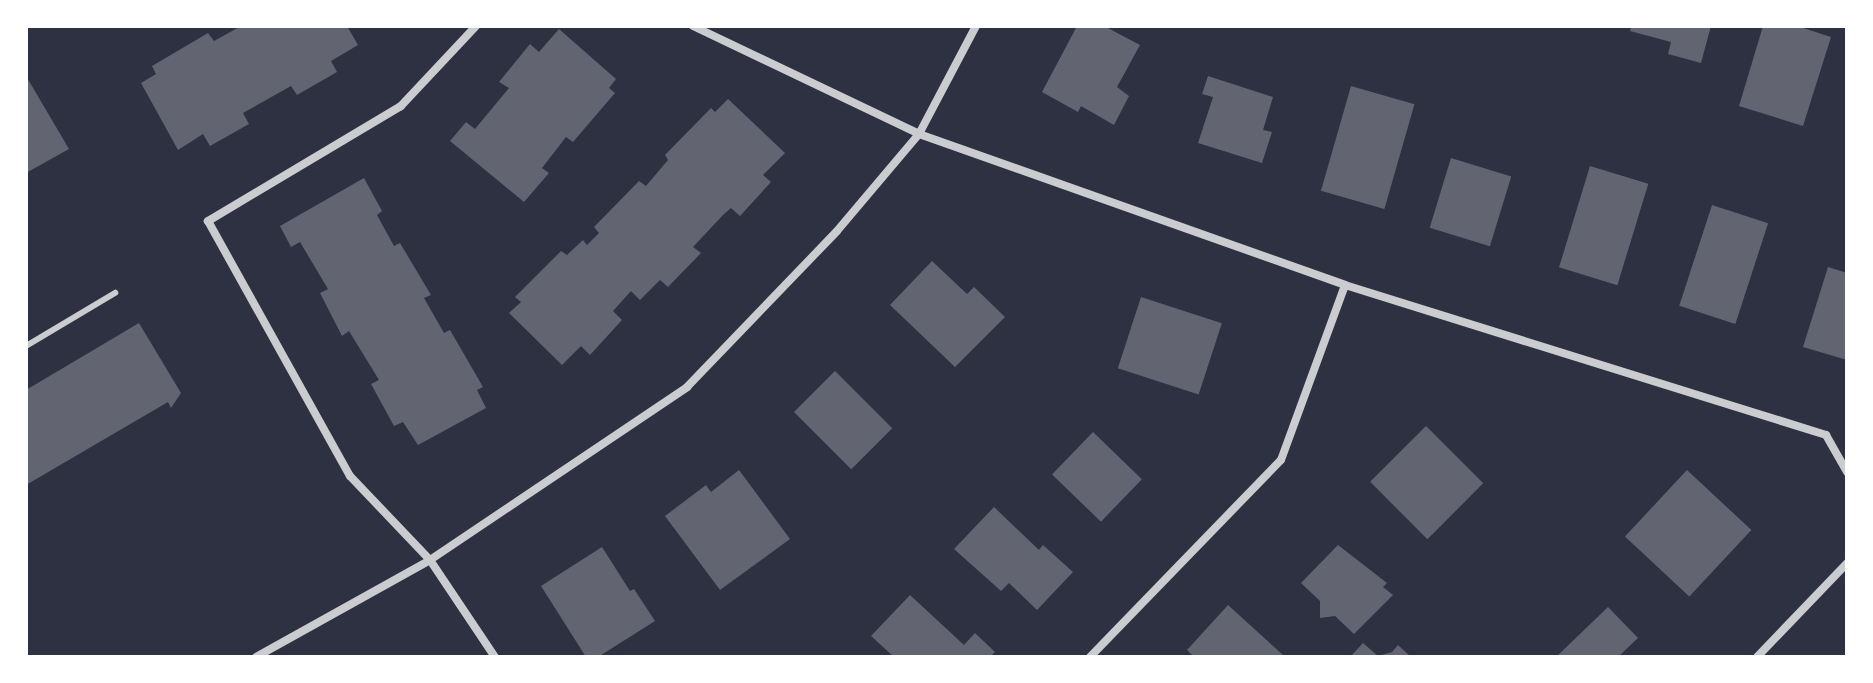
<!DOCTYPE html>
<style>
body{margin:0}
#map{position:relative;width:1873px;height:683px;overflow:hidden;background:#2d3142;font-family:Figtree,sans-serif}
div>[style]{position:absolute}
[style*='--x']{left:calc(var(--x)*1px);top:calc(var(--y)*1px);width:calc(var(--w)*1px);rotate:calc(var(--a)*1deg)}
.building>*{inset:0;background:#626471;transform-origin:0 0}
.service>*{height:6px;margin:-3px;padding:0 3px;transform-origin:3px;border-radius:3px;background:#caccd0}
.minor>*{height:8px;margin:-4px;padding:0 4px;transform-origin:4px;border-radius:4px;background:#caccd0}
span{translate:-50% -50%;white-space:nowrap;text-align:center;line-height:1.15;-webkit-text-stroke:8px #fff;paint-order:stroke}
.frame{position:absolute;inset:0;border:28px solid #fff;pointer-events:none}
</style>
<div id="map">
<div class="building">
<i style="clip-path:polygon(241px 26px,347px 26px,358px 45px,331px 61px,337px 72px,297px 95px,291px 86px,243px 113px,249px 124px,210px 146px,203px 134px,178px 150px,141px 83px,156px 74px,152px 66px,208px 33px,214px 41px)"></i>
<i style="clip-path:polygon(1077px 26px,1104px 26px,1140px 45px,1117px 87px,1129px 96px,1114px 125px,1081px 106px,1078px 112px,1042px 92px)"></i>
<i style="clip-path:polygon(1631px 26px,1711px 26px,1701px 63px,1668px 54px,1671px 42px,1630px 31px)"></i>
<i style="clip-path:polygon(1763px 26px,1797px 26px,1831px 37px,1803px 126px,1739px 106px)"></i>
<i style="clip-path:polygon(559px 29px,616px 79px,609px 88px,615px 93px,573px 142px,566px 137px,542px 168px,549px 173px,524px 202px,450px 141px,466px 122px,475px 129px,509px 88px,499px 82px,530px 44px,539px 52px)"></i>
<i style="clip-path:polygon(26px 76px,69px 149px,26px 173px)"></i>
<i style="clip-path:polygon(1208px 76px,1273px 97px,1263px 130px,1272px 132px,1262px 163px,1198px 143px,1213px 97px,1202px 94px)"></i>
<i style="left:1351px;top:86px;width:66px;height:109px;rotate:16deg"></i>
<i style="clip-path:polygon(728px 99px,785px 153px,763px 175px,771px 182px,740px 216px,731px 208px,723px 215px,693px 247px,701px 253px,668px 287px,660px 280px,640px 300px,631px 291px,613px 311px,622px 320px,590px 355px,581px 346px,562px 365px,509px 313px,521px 302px,515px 297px,561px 251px,567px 255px,583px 240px,587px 245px,599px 233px,594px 227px,639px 181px,646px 186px,668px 160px,665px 155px,711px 108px,715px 112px)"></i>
<i style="left:1451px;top:158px;width:63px;height:73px;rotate:17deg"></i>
<i style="left:1590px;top:166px;width:61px;height:106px;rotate:17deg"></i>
<i style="clip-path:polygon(364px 178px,382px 211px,377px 215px,394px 246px,400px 243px,431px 295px,424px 298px,444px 333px,450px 330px,483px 387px,477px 390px,486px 408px,418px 445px,403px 422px,394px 426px,371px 384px,379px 380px,349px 331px,342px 336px,320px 293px,328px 289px,300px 242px,291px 247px,280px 226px)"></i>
<i style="left:1712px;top:205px;width:59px;height:106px;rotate:18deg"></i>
<i style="clip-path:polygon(932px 261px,967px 294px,974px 287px,1005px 317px,955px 367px,890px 305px)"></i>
<i style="clip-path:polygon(1828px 267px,1847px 273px,1847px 360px,1803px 347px)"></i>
<i style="left:1141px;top:297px;width:85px;height:75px;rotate:18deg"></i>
<i style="clip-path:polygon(139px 323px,181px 393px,171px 408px,168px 402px,26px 485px,26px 390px)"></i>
<i style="left:835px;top:371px;width:81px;height:58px;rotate:45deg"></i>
<i style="left:1426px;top:426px;width:81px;height:79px;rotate:45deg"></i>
<i style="left:1093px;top:432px;width:68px;height:59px;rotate:44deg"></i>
<i style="clip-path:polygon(739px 470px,790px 539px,720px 590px,665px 516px,706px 485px,711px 492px)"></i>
<i style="left:1687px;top:470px;width:88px;height:91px;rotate:43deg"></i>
<i style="clip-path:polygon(994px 507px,1039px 550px,1043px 545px,1073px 572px,1037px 610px,1009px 583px,1001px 591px,954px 549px)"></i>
<i style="clip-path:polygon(1338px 545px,1387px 583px,1383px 587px,1393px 595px,1354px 634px,1335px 616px,1320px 618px,1320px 601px,1301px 583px)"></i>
<i style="clip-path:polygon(602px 547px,630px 591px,634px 589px,655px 621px,598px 657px,586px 657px,541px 586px)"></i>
<i style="clip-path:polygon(910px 595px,964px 645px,975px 633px,995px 652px,990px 657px,894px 657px,871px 636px)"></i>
<i style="clip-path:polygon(1228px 605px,1283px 655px,1282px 657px,1194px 657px,1187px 650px)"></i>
<i style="clip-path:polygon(1608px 607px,1638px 638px,1618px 657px,1556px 657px)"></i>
<i style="clip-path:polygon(1363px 643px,1378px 656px,1392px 652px,1398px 645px,1411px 657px,1350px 657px)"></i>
</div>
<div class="service">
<i style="--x:26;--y:346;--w:104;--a:-30.8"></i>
</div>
<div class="minor">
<i style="--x:476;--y:26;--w:110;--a:133.2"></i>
<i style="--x:401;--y:106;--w:225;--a:149.2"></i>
<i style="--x:208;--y:221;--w:292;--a:60.9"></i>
<i style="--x:350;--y:476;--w:116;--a:46.4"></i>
<i style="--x:430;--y:560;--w:117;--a:56.2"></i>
<i style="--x:693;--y:26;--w:250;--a:25.5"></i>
<i style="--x:919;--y:134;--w:452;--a:19.5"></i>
<i style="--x:1345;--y:285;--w:504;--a:17.32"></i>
<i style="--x:1826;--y:435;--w:43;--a:60.4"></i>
<i style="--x:256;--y:657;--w:199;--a:-29.1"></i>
<i style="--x:430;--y:560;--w:310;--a:-33.9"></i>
<i style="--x:687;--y:387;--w:216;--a:-46.1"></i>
<i style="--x:837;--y:231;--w:127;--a:-49.8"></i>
<i style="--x:919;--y:134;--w:122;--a:-62.2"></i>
<i style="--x:1090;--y:657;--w:274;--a:-45.9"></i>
<i style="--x:1281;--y:460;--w:186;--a:-69.9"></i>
<i style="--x:1757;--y:657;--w:130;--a:-46.2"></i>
</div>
<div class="frame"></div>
</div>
